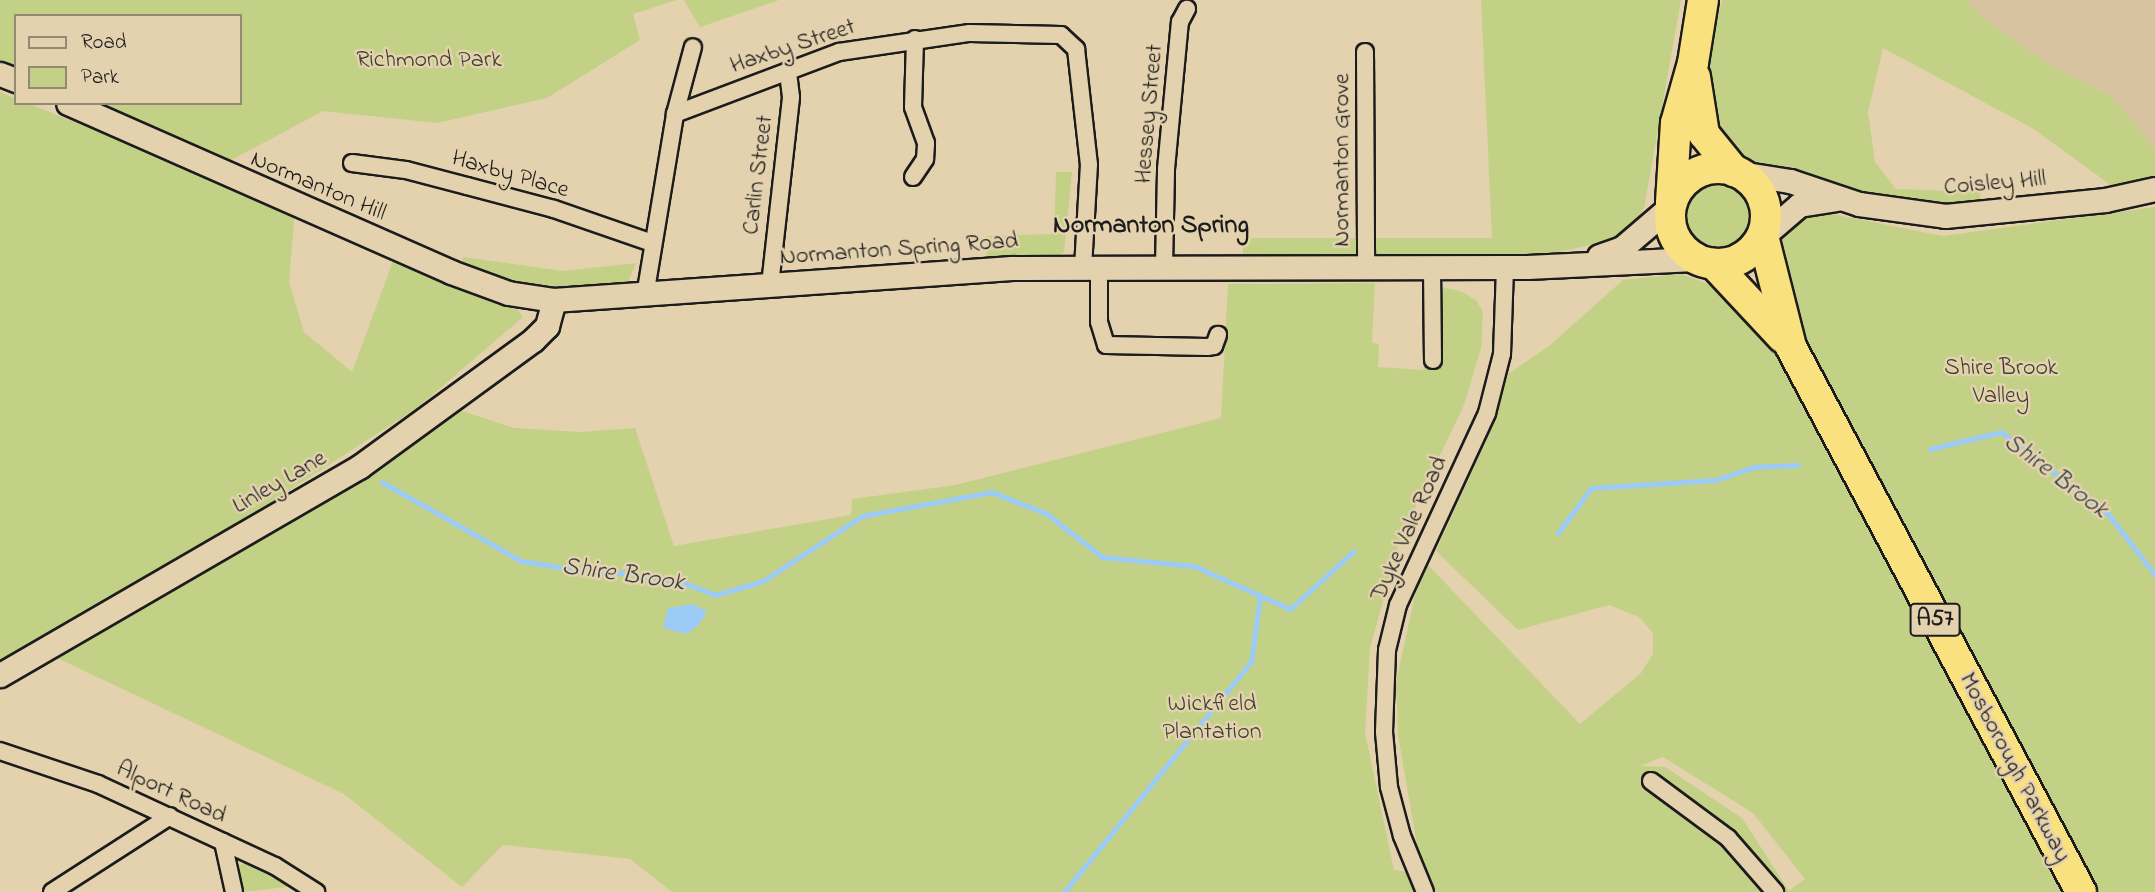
<!DOCTYPE html>
<style>
body{margin:0}
#map{position:relative;width:2155px;height:892px;overflow:hidden;background:#e4d2af;font-family:"Indie Flower",sans-serif}
div>[style]{position:absolute}
[style*='--x']{left:calc(var(--x)*1px);top:calc(var(--y)*1px);width:calc(var(--w)*1px);rotate:calc(var(--a)*1deg)}
.built>*{inset:0;background:#d8c3a0}
.green>*{inset:0;background:#c2d185}
.round{border-radius:50%}
.water>*{inset:0;background:#9dcbf8}
.stream>*{height:5px;margin:-2.5px;padding:0 2.5px;transform-origin:2.5px;border-radius:2.5px;background:#9dcbf8}
.roads{filter:drop-shadow(2px 0 #1c1c1c) drop-shadow(-2px 0 #1c1c1c) drop-shadow(0 2px #1c1c1c) drop-shadow(0 -2px #1c1c1c)}
.street>*{height:16px;margin:-8px;padding:0 8px;transform-origin:8px;border-radius:8px;background:#e4d2af}
.secondary>*{height:23px;margin:-11.5px;padding:0 11.5px;transform-origin:11.5px;border-radius:11.5px;background:#e4d2af}
.highway>*{height:30px;margin:-15px;padding:0 15px;transform-origin:15px;border-radius:15px;background:#fae180}
.highway>.ring{margin:-15px;padding:0;box-sizing:content-box;background:none;border:30px solid #fae180;border-radius:50%}
span{translate:-50% -50%;white-space:nowrap;text-align:center;line-height:1.15;-webkit-text-stroke:5px #e4d2af;paint-order:stroke}
.shield-label span{padding:2px 5px;background:#e4d2af;border:2px solid;border-radius:5px;-webkit-text-stroke-width:0}
.shield-label{font-size:23px;color:#1c1c1c;font-weight:700}
.street-label{font-size:24px;color:#1c1c1c}
.park-label{font-size:24px;color:#3d4031}
.neighbourhood-label{font-size:26px;color:#1c1c1c;font-weight:700}
.water-label{font-size:26px;color:#363f48;font-style:italic}
.legend{position:absolute;left:14px;top:14px;width:228px;height:91px;box-sizing:border-box;background:#e4d2af;border:2px solid #948974;margin:0;padding:9px 12px;list-style:none;font-size:21px;color:#1c1c1c}
.legend li{display:flex;align-items:center;gap:14px;height:35px}
.legend b{width:35px;border:2px solid #948974}
</style>
<div id="map">
<div class="built">
<i style="clip-path:polygon(1967px 0,2155px 0,2155px 148px,2110px 95px,2049px 65px,1979px 15px)"></i>
</div>
<div class="green">
<i style="clip-path:polygon(0 0,677px 0,633px 14px,640px 40px,547px 98px,437px 123px,323px 111px,222px 165px,73px 103px,240px 103px,240px 16px,16px 16px,16px 80px,0 73px)"></i>
<i style="clip-path:polygon(684px 0,779px 0,700px 27px)"></i>
<i style="clip-path:polygon(1481px 0,1681px 0,1644px 208px,1633px 227px,1602px 242px,1543px 256px,1243px 263px,1243px 238px,1492px 238px)"></i>
<i style="clip-path:polygon(1722px 0,1967px 0,1979px 15px,2049px 65px,2110px 95px,2155px 148px,2155px 180px,2112px 186px,2032px 128px,1883px 48px,1868px 112px,1875px 162px,1896px 189px,1979px 192px,1982px 204px,1916px 210px,1749px 166px,1724px 152px,1704px 77px)"></i>
<i style="clip-path:polygon(0 92px,16px 99px,16px 103px,27px 103px,295px 210px,289px 282px,304px 332px,352px 372px,393px 261px,516px 308px,523px 317px,417px 408px,254px 513px,0 661px)"></i>
<i style="clip-path:polygon(1056px 172px,1072px 172px,1064px 252px,1054px 258px,987px 260px,986px 236px,1054px 234px)"></i>
<i class="round" style="left:1685px;top:184px;width:64px;height:64px"></i>
<i style="clip-path:polygon(2155px 207px,2155px 892px,2095px 892px,1800px 332px,1774px 241px,1795px 217px,1822px 212px,1943px 236px)"></i>
<i style="clip-path:polygon(463px 257px,563px 271px,636px 263px,627px 284px,570px 288px,515px 281px,461px 263px)"></i>
<i style="clip-path:polygon(evenodd,1681px 274px,1711px 285px,1779px 357px,2061px 892px,672px 892px,630px 859px,503px 845px,462px 887px,344px 794px,55px 657px,339px 488px,450px 407px,514px 428px,581px 432px,635px 428px,674px 546px,851px 515px,852px 499px,956px 485px,1221px 418px,1228px 284px,1375px 283px,1372px 343px,1379px 344px,1378px 367px,1424px 370px,1424px 284px,1460px 291px,1476px 300px,1483px 312px,1481px 348px,1464px 405px,1401px 537px,1370px 648px,1365px 733px,1394px 870px,1422px 874px,1398px 735px,1396px 682px,1415px 595px,1428px 565px,1580px 724px,1641px 673px,1653px 654px,1653px 633px,1639px 617px,1609px 605px,1518px 630px,1436px 551px,1492px 428px,1508px 374px,1549px 346px,1623px 280px,1681px 274px,1663px 757px,1753px 813px,1805px 879px,1789px 891px,1742px 818px,1665px 767px,1640px 766px,1663px 757px)"></i>
<i style="clip-path:polygon(243px 863px,253px 864px,295px 886px,242px 892px,238px 867px)"></i>
</div>
<div class="water">
<i style="clip-path:polygon(693px 604px,707px 611px,699px 625px,686px 634px,663px 628px,668px 608px)"></i>
</div>
<div class="stream">
<i style="--x:1930;--y:449;--w:73;--a:-13.5"></i>
<i style="--x:2001;--y:432;--w:136;--a:37.5"></i>
<i style="--x:2109;--y:515;--w:76;--a:52.5"></i>
<i style="--x:382;--y:482;--w:160;--a:29.6"></i>
<i style="--x:521;--y:561;--w:76;--a:9.1"></i>
<i style="--x:596;--y:573;--w:37;--a:0"></i>
<i style="--x:633;--y:573;--w:21;--a:25"></i>
<i style="--x:652;--y:582;--w:21;--a:-8"></i>
<i style="--x:673;--y:579;--w:46;--a:20.4"></i>
<i style="--x:716;--y:595;--w:49;--a:-16.6"></i>
<i style="--x:763;--y:581;--w:118;--a:-33.3"></i>
<i style="--x:862;--y:516;--w:132;--a:-10.5"></i>
<i style="--x:992;--y:492;--w:59;--a:21.8"></i>
<i style="--x:1047;--y:514;--w:70;--a:38"></i>
<i style="--x:1102;--y:557;--w:92;--a:5.6"></i>
<i style="--x:1194;--y:566;--w:105;--a:24.1"></i>
<i style="--x:1290;--y:609;--w:86;--a:-42.2"></i>
<i style="--x:1558;--y:533;--w:56;--a:-53.7"></i>
<i style="--x:1591;--y:488;--w:125;--a:-3.7"></i>
<i style="--x:1716;--y:480;--w:39;--a:-19"></i>
<i style="--x:1753;--y:467;--w:45;--a:-2.5"></i>
<i style="--x:1064;--y:892;--w:296;--a:-50.9"></i>
<i style="--x:1251;--y:662;--w:67;--a:-82.2"></i>
</div>
<div class="roads">
<div class="street">
<i style="--x:1365;--y:52;--w:215;--a:89.7"></i>
<i style="--x:675;--y:114;--w:69;--a:-75"></i>
<i style="--x:352;--y:163;--w:54;--a:7.4"></i>
<i style="--x:406;--y:170;--w:63;--a:14.7"></i>
<i style="--x:467;--y:186;--w:90;--a:14.8"></i>
<i style="--x:554;--y:209;--w:104;--a:19.1"></i>
<i style="--x:913;--y:177;--w:22;--a:-56"></i>
<i style="--x:925;--y:159;--w:16;--a:-86"></i>
<i style="--x:926;--y:143;--w:38;--a:-110"></i>
<i style="--x:913;--y:107;--w:68;--a:-88.3"></i>
<i style="--x:1099;--y:267;--w:55;--a:90"></i>
<i style="--x:1099;--y:322;--w:24;--a:73"></i>
<i style="--x:1106;--y:345;--w:101;--a:1.1"></i>
<i style="--x:1207;--y:347;--w:7;--a:-8"></i>
<i style="--x:1214;--y:346;--w:12;--a:-70"></i>
<i style="--x:1164;--y:267;--w:98;--a:-88.8"></i>
<i style="--x:1166;--y:169;--w:148;--a:-84.6"></i>
<i style="--x:1180;--y:22;--w:15;--a:-62"></i>
<i style="--x:1432;--y:267;--w:93;--a:89.4"></i>
<i style="--x:770;--y:285;--w:189;--a:-83.6"></i>
<i style="--x:791;--y:97;--w:26;--a:-97"></i>
<i style="--x:645;--y:296;--w:184;--a:-80.6"></i>
<i style="--x:675;--y:114;--w:175;--a:-20.7"></i>
<i style="--x:839;--y:52;--w:132;--a:-8.3"></i>
<i style="--x:970;--y:33;--w:91;--a:1.3"></i>
<i style="--x:1061;--y:35;--w:21;--a:43"></i>
<i style="--x:1076;--y:49;--w:116;--a:83.6"></i>
<i style="--x:1089;--y:164;--w:103;--a:93.3"></i>
<i style="--x:0;--y:751;--w:103;--a:18.6"></i>
<i style="--x:98;--y:784;--w:195;--a:24.9"></i>
<i style="--x:275;--y:866;--w:49;--a:32.4"></i>
<i style="--x:1651;--y:781;--w:96;--a:36.5"></i>
<i style="--x:1728;--y:838;--w:72;--a:49"></i>
<i style="--x:223;--y:842;--w:51;--a:77.6"></i>
<i style="--x:52;--y:892;--w:140;--a:-32.8"></i>
<i style="--x:1425;--y:892;--w:61;--a:-112.3"></i>
<i style="--x:1402;--y:836;--w:51;--a:-104.9"></i>
<i style="--x:1389;--y:787;--w:55;--a:-95.2"></i>
<i style="--x:1384;--y:732;--w:82;--a:-87.9"></i>
<i style="--x:1387;--y:650;--w:46;--a:-76.3"></i>
<i style="--x:1398;--y:605;--w:212;--a:-65.1"></i>
<i style="--x:1487;--y:413;--w:61;--a:-75.7"></i>
<i style="--x:1502;--y:354;--w:87;--a:-88"></i>
</div>
<div class="secondary">
<i style="--x:0;--y:74;--w:17;--a:21"></i>
<i style="--x:68;--y:103;--w:419;--a:23.8"></i>
<i style="--x:451;--y:272;--w:61;--a:20.2"></i>
<i style="--x:508;--y:293;--w:47;--a:8.7"></i>
<i style="--x:554;--y:300;--w:458;--a:-4"></i>
<i style="--x:1011;--y:268;--w:516;--a:-0.11"></i>
<i style="--x:1527;--y:267;--w:168;--a:-2.7"></i>
<i style="--x:1740;--y:173;--w:51;--a:9.1"></i>
<i style="--x:1790;--y:181;--w:73;--a:18.4"></i>
<i style="--x:1859;--y:204;--w:87;--a:7.9"></i>
<i style="--x:1945;--y:216;--w:161;--a:-5.7"></i>
<i style="--x:2105;--y:200;--w:51;--a:-12.4"></i>
<i style="--x:1763;--y:236;--w:48;--a:-40.7"></i>
<i style="--x:1799;--y:205;--w:37;--a:-9"></i>
<i style="--x:1599;--y:256;--w:24;--a:-19"></i>
<i style="--x:1622;--y:248;--w:65;--a:-40.6"></i>
<i style="--x:0;--y:675;--w:415;--a:-30.1"></i>
<i style="--x:359;--y:467;--w:215;--a:-36.1"></i>
<i style="--x:533;--y:340;--w:20;--a:-45"></i>
<i style="--x:547;--y:326;--w:27;--a:-75"></i>
</div>
<div class="highway">
<i style="--x:1695;--y:77;--w:58;--a:81"></i>
<i style="--x:1704;--y:134;--w:48;--a:51"></i>
<i class="ring" style="left:1670px;top:168px;width:66px;height:66px"></i>
<i style="--x:1671;--y:202;--w:79;--a:-86.4"></i>
<i style="--x:1676;--y:123;--w:62;--a:-74.2"></i>
<i style="--x:1693;--y:63;--w:64;--a:-81"></i>
<i style="--x:1763;--y:236;--w:114;--a:75.8"></i>
<i style="--x:1791;--y:347;--w:617;--a:61.98"></i>
<i style="--x:1714;--y:264;--w:101;--a:47"></i>
</div>
</div>
<div class="shield-label">
<span style="left:1935px;top:620px">A57</span>
</div>
<div class="street-label">
<span style="left:793px;top:47px;rotate:-18deg">Haxby Street</span>
<span style="left:1150px;top:114px;rotate:-85deg">Hessey Street</span>
<span style="left:1343px;top:160px;rotate:-90deg">Normanton Grove</span>
<span style="left:510px;top:175px;rotate:16deg">Haxby Place</span>
<span style="left:759px;top:175px;rotate:-83deg">Carlin Street</span>
<span style="left:1995px;top:184px;rotate:-5deg">Coisley Hill</span>
<span style="left:318px;top:187px;rotate:23deg">Normanton Hill</span>
<span style="left:899px;top:250px;rotate:-4deg">Normanton Spring Road</span>
<span style="left:280px;top:483px;rotate:-30deg">Linley Lane</span>
<span style="left:1410px;top:529px;rotate:-66deg">Dyke Vale Road</span>
<span style="left:2014px;top:768px;rotate:62deg">Mosborough Parkway</span>
<span style="left:171px;top:793px;rotate:25deg">Alport Road</span>
</div>
<div class="park-label">
<span style="left:429px;top:61px">Richmond Park</span>
<span style="left:2001px;top:383px">Shire Brook<br>Valley</span>
<span style="left:1212px;top:719px">Wickfield<br>Plantation</span>
</div>
<div class="neighbourhood-label">
<span style="left:1151px;top:227px">Normanton Spring</span>
</div>
<div class="water-label">
<span style="left:2055px;top:477px;rotate:37deg">Shire Brook</span>
<span style="left:623px;top:576px;rotate:8deg">Shire Brook</span>
</div>
<ul class="legend">
<li><b style="height:9px;background:#e4d2af"></b>Road</li>
<li><b style="height:19px;background:#c2d185"></b>Park</li>
</ul>
</div>
